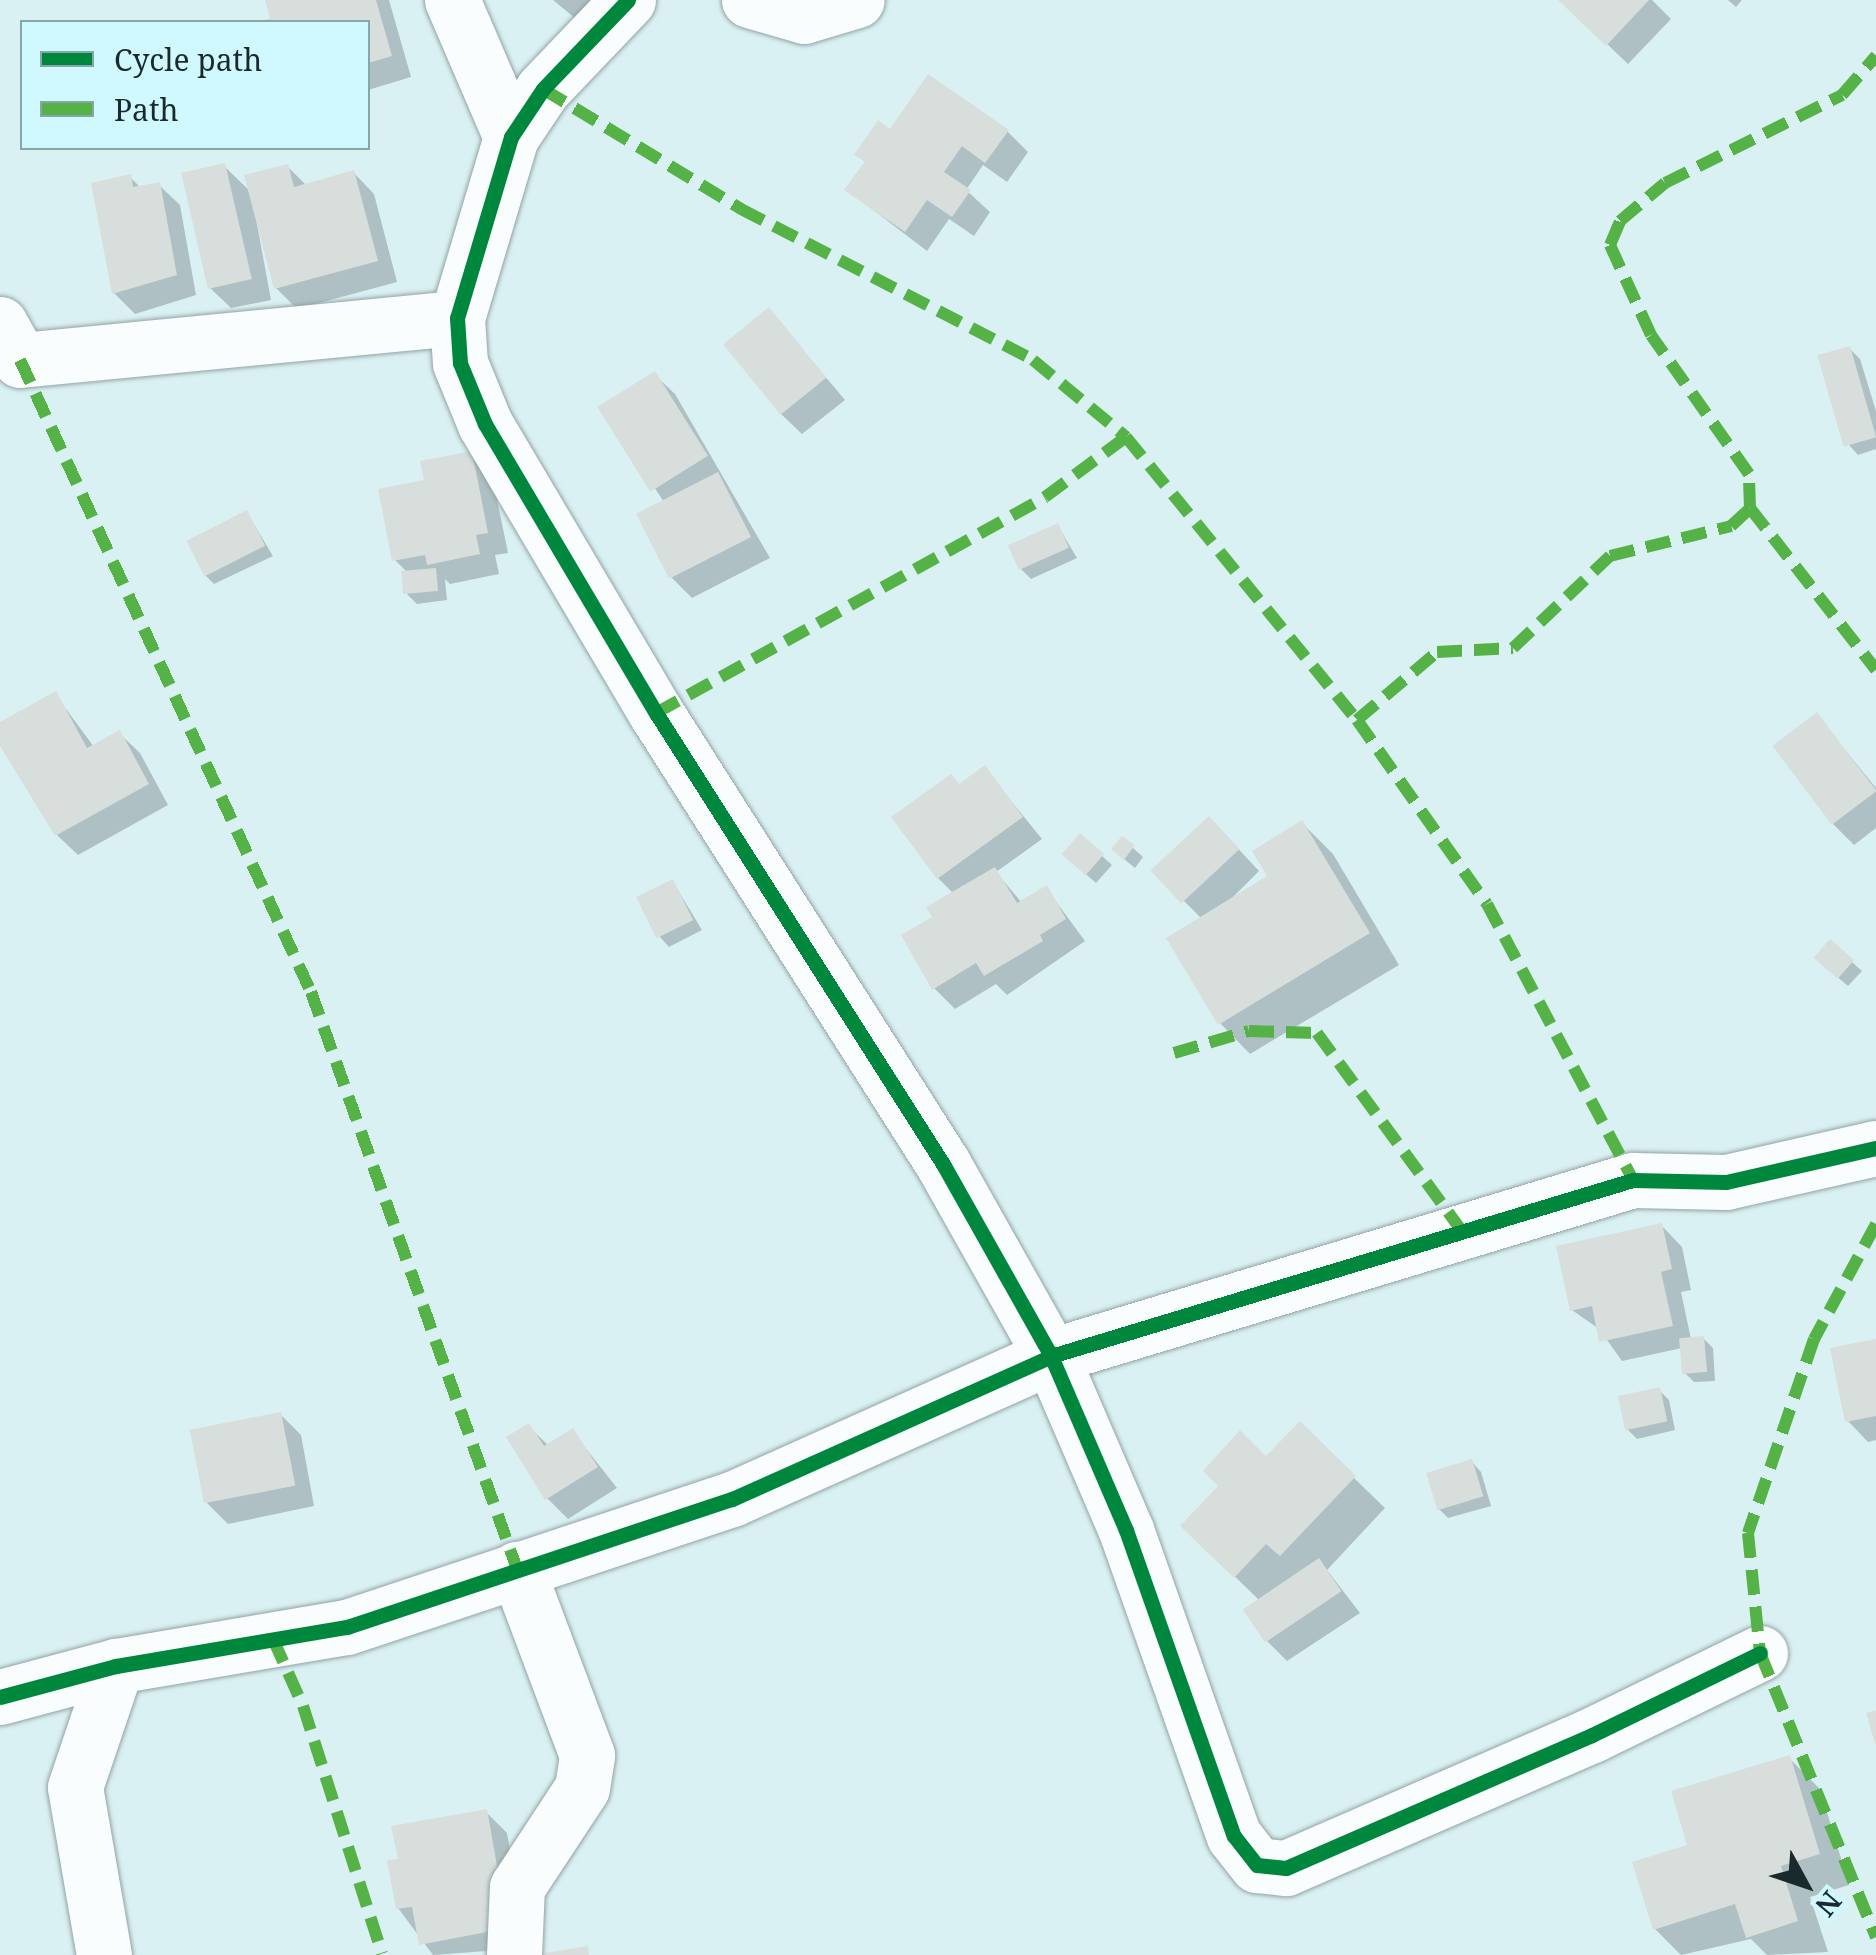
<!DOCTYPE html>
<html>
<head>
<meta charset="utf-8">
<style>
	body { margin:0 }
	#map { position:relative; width:1876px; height:1955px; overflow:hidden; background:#daf1f4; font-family:"Noto Serif",serif }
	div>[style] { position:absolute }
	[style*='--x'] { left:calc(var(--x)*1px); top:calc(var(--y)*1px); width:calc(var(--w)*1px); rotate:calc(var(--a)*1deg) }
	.shadow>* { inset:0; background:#0003 }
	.building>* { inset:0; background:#d8dedb; transform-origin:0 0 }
	.roads { filter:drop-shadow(0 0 2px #92a4a6) drop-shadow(0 0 2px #92a4a6) }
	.street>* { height:55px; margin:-27.5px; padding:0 27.5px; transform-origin:27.5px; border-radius:27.5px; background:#f9fdfd }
	.quiet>* { height:12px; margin-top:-6px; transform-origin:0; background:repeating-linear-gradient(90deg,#55b246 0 25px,transparent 0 37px) }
	.cycleway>* { height:15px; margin:-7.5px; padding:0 7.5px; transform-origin:7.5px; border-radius:7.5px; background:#00873e }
	span { translate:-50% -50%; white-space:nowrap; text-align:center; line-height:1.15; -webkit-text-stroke:10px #cff9fe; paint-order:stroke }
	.legend { position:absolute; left:20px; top:20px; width:350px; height:130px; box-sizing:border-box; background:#cff9fe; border:2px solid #87a6aa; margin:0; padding:12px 18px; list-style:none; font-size:30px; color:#1a2a2c }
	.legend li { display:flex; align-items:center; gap:20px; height:50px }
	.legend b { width:50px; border:2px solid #87a6aa }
	.north { position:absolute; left:1756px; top:1835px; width:100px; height:100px; -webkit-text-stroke:8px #cff9fe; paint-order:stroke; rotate:130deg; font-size:28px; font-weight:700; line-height:40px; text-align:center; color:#1a2a2c }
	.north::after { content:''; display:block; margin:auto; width:35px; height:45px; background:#1a2a2c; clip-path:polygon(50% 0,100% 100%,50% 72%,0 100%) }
</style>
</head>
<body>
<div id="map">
	<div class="shadow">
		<i style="clip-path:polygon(267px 0,389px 0,411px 77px,368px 90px,368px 22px,264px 22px,273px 20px)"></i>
		<i style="clip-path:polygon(553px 0,592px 0,576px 19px)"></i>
		<i style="clip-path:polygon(1561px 0,1652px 0,1671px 19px,1628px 64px)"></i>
		<i style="clip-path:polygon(1728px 0,1742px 0,1736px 7px)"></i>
		<i style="clip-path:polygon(1007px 131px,1028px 152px,1007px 182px,983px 165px,966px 190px,990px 212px,974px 236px,949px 219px,927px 251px,847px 190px,866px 163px,858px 155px,891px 133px)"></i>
		<i style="clip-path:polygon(224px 166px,251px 192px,287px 166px,307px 186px,354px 173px,374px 194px,397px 282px,297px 309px,276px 288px,252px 197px,271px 300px,231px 308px,210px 288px)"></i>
		<i style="clip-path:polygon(130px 177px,141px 188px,159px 185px,180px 205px,196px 295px,135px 314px,114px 293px)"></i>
		<i style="clip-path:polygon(769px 310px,845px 400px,802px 434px,781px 414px)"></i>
		<i style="clip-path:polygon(1850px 349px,1860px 359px,1876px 411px,1876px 449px,1858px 455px,1849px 445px)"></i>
		<i style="clip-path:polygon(654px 374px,675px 394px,770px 558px,692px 598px,671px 577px,664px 502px,601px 408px)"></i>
		<i style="clip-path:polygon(471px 454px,492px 475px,508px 553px,495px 555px,499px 574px,450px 584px,445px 579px,447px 600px,417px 604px,407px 594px,410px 575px,395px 560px,427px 482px)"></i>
		<i style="clip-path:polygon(247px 513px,273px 556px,214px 584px,204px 574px)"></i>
		<i style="clip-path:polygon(1058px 526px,1077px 558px,1031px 579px,1021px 569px)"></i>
		<i style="clip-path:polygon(55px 694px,94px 747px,119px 733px,140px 753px,168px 805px,78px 855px,57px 835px,0 739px,0 725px)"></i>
		<i style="clip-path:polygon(1817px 715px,1876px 788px,1876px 828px,1854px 845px,1833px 824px)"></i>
		<i style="clip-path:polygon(985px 769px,1042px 839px,996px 872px,1022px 903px,1046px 888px,1085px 941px,1007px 995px,996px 984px,955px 1009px,934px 988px,936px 918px,954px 894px,938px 878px,960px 786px)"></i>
		<i style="clip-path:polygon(1302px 823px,1333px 854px,1399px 965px,1250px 1054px,1220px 1023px,1202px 919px,1155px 872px,1230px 840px,1259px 871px,1232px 898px,1271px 877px)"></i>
		<i style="clip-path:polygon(1123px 839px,1143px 857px,1135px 868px,1124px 859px)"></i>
		<i style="clip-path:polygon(1102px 856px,1112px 865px,1096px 883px,1074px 864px)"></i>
		<i style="clip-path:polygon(673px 882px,702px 930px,669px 947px,660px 937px)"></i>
		<i style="clip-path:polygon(1852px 962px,1862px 971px,1848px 986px,1827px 968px)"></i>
		<i style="clip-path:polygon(1662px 1226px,1682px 1247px,1691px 1290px,1681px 1292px,1691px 1339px,1703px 1338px,1713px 1348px,1715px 1381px,1694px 1382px,1684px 1372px,1682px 1348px,1622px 1361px,1599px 1329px,1572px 1310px)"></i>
		<i style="clip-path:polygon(1876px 1341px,1876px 1440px,1868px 1442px,1848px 1421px)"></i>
		<i style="clip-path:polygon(1659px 1390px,1669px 1400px,1675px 1430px,1637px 1439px,1627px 1429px)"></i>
		<i style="clip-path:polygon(280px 1414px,301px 1435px,314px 1506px,228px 1524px,207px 1503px)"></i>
		<i style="clip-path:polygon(528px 1426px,549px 1446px,573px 1432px,617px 1488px,568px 1519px,547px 1498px)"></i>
		<i style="clip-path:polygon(1472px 1462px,1481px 1472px,1491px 1506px,1448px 1518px,1438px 1508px)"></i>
		<i style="clip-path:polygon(1354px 1478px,1385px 1508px,1327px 1570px,1360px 1613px,1287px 1661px,1267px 1641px,1260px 1601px,1183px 1526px)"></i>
		<i style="clip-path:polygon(1789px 1758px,1820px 1789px,1849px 1885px,1810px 1897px,1828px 1952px,1767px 1955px,1751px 1939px,1681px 1955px,1655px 1929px,1690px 1847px)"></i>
		<i style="clip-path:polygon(486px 1812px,507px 1833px,527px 1948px,433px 1955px,398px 1908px,401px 1861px)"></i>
	</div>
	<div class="building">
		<i style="clip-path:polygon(265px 0,376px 0,392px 56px,368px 63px,368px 22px,259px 22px,270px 18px)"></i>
		<i style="clip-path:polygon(1558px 0,1649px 0,1606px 46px)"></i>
		<i style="clip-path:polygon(928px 74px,1009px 130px,985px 163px,962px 146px,944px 172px,971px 190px,952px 217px,927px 200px,905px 232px,844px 190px,865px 161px,854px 155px,878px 120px,890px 129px)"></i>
		<i style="left:225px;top:163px;width:119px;height:45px;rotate:77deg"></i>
		<i style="clip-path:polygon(288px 164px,294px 187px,354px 170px,378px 261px,274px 289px,244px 175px)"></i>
		<i style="clip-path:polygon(131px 174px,133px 187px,160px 182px,177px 275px,112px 294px,91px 183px)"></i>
		<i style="left:769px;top:307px;width:91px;height:59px;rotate:51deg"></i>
		<i style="left:1850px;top:346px;width:95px;height:34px;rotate:74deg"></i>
		<i style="left:655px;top:371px;width:100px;height:68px;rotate:58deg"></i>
		<i style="clip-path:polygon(472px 451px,488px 533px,476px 535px,480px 554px,427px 565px,425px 555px,392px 561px,378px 489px,424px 480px,420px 461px)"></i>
		<i style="left:718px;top:472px;width:73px;height:92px;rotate:63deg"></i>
		<i style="left:247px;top:510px;width:40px;height:68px;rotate:63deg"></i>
		<i style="left:1058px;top:523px;width:27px;height:55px;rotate:66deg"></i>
		<i style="left:436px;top:568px;width:23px;height:35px;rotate:85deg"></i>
		<i style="clip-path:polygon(56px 691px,87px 748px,120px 730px,149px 784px,55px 836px,0 746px,0 722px)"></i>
		<i style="left:1817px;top:712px;width:99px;height:56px;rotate:53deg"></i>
		<i style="clip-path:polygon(985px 765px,1023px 817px,937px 879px,891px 817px,951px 774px,959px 784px)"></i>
		<i style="left:1209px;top:816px;width:45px;height:80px;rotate:47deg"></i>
		<i style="clip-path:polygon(1302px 820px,1370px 933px,1218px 1025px,1166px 938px,1267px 876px,1252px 851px)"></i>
		<i style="left:1080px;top:833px;width:32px;height:28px;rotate:41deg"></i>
		<i style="clip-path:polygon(1122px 836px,1135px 845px,1124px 860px,1111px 849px)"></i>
		<i style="clip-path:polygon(995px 867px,1017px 903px,1047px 885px,1066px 919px,1040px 935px,1043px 941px,984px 976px,976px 963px,932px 990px,901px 935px,932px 917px,926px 907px)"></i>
		<i style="left:673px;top:879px;width:46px;height:41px;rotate:64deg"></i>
		<i style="left:1830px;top:939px;width:32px;height:25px;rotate:41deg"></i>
		<i style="clip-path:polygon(1662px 1223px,1672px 1269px,1661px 1272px,1673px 1326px,1599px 1342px,1592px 1306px,1570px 1311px,1556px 1246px)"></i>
		<i style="left:1704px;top:1336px;width:36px;height:25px;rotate:85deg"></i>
		<i style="clip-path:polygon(1876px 1339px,1876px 1416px,1845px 1422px,1830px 1348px)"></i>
		<i style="left:1660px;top:1387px;width:35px;height:43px;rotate:78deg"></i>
		<i style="left:281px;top:1412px;width:75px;height:93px;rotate:79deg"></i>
		<i style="clip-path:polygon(1300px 1421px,1356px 1476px,1280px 1556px,1266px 1544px,1234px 1578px,1180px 1526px,1218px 1486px,1203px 1471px,1240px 1430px,1266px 1456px)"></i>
		<i style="clip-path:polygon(529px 1423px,544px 1446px,573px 1428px,598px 1467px,545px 1500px,506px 1437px)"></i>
		<i style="left:1472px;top:1459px;width:39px;height:48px;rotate:73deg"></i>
		<i style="left:1319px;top:1558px;width:40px;height:92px;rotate:56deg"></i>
		<i style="clip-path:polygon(1876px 1710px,1876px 1744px,1875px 1744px,1866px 1713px)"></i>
		<i style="clip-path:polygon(1790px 1755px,1820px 1854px,1781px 1866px,1798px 1921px,1746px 1938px,1735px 1904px,1653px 1930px,1632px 1862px,1687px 1845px,1671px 1791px)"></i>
		<i style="clip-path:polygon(487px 1809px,508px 1928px,419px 1945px,412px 1907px,396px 1909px,387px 1860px,398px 1859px,391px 1826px)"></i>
		<i style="clip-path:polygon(588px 1946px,589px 1955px,546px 1955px,545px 1953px)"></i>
	</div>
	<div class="roads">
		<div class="street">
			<i style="--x:452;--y:0;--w:149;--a:66.7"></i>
			<i style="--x:628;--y:0;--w:123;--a:133.7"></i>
			<i style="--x:543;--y:89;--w:58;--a:123.7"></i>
			<i style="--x:511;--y:137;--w:189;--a:106.6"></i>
			<i style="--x:457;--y:318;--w:45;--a:86.2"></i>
			<i style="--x:460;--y:363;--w:66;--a:67.7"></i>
			<i style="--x:485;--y:424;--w:336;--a:59.4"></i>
			<i style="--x:656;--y:713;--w:535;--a:57.53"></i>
			<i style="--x:943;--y:1164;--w:220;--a:60.6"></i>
			<i style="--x:1051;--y:1356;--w:189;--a:66.7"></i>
			<i style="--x:1126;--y:1530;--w:324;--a:70.6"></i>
			<i style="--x:1234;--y:1836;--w:37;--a:52"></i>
			<i style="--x:1257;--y:1865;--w:29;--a:6"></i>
			<i style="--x:1286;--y:1868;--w:334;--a:-23.5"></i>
			<i style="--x:1592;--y:1735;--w:187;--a:-26"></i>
			<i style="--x:749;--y:0;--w:57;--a:16.2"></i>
			<i style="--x:804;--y:16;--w:55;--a:-16.8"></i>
			<i style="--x:0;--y:324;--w:41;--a:60.9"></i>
			<i style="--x:20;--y:360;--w:439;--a:-5.5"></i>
			<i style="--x:0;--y:1697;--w:120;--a:-15"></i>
			<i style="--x:116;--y:1666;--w:234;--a:-9.6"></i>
			<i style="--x:347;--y:1627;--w:406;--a:-18.4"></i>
			<i style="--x:732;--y:1499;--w:350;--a:-24.1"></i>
			<i style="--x:1051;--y:1356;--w:608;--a:-16.83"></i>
			<i style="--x:1633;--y:1180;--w:93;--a:1.2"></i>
			<i style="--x:1726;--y:1182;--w:154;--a:-12.8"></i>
			<i style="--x:104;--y:1955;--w:170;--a:-99.8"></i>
			<i style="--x:75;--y:1787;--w:128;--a:-71.3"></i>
			<i style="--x:514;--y:1955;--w:68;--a:-87.5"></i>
			<i style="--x:517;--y:1887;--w:118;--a:-56.7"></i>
			<i style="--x:582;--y:1788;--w:33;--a:-81"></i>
			<i style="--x:587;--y:1755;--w:199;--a:-110.6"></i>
		</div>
	</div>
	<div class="quiet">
		<i style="--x:543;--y:89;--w:232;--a:31.2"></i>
		<i style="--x:741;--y:209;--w:329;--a:27.3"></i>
		<i style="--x:1033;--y:360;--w:121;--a:39.6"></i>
		<i style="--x:1126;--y:437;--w:365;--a:50.8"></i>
		<i style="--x:1357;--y:720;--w:225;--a:54.8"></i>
		<i style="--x:1487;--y:904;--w:312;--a:62.1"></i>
		<i style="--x:20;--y:360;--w:696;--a:65.28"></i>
		<i style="--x:311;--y:992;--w:613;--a:70.35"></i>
		<i style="--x:1750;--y:508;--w:205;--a:52.1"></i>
		<i style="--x:656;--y:713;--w:445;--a:-29"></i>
		<i style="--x:1045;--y:497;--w:101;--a:-36.5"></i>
		<i style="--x:1357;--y:720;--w:105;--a:-40.4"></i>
		<i style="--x:1437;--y:652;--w:76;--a:-3"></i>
		<i style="--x:1513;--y:648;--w:134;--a:-43.5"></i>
		<i style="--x:1610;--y:556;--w:125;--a:-13.9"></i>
		<i style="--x:1731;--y:526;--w:26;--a:-43"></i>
		<i style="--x:1750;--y:508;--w:34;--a:-92"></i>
		<i style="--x:1749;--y:474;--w:170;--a:-125.2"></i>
		<i style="--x:1651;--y:335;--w:99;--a:-114.5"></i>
		<i style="--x:1610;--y:245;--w:26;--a:-67"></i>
		<i style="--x:1620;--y:221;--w:59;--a:-40.2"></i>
		<i style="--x:1665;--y:183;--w:198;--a:-26.4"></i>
		<i style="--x:1842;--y:95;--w:52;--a:-48.9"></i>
		<i style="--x:1174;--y:1053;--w:78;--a:-16.3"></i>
		<i style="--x:1249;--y:1031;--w:68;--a:1.7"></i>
		<i style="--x:1317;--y:1033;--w:245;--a:53.8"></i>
		<i style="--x:1876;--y:1224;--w:131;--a:118.3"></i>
		<i style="--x:1814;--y:1339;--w:205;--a:108.8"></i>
		<i style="--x:1748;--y:1533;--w:121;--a:84.3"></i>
		<i style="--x:1760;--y:1653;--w:307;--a:67.8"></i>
		<i style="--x:273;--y:1639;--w:73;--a:65.9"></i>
		<i style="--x:303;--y:1706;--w:260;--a:72.3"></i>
	</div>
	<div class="cycleway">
		<i style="--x:628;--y:0;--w:123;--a:133.7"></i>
		<i style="--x:543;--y:89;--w:58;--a:123.7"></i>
		<i style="--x:511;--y:137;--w:189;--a:106.6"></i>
		<i style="--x:457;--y:318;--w:45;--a:86.2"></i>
		<i style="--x:460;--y:363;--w:66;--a:67.7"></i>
		<i style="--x:485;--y:424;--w:336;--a:59.4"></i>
		<i style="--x:656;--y:713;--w:535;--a:57.53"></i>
		<i style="--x:943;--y:1164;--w:220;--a:60.6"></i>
		<i style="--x:1051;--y:1356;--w:189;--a:66.7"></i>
		<i style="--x:1126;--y:1530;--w:324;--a:70.6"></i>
		<i style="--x:1234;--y:1836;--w:37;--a:52"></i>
		<i style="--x:1257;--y:1865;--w:29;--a:6"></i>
		<i style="--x:1286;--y:1868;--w:334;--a:-23.5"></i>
		<i style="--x:1592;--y:1735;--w:187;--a:-26"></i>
		<i style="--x:0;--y:1697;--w:120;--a:-15"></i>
		<i style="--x:116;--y:1666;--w:234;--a:-9.6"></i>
		<i style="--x:347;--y:1627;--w:406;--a:-18.4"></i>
		<i style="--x:732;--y:1499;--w:350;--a:-24.1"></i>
		<i style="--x:1051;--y:1356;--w:608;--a:-16.83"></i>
		<i style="--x:1633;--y:1180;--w:93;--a:1.2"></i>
		<i style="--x:1726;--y:1182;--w:154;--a:-12.8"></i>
	</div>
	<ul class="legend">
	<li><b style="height:12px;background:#00873e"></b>Cycle path</li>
	<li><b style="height:12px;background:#55b246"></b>Path</li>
	</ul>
	<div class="north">N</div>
</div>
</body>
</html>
